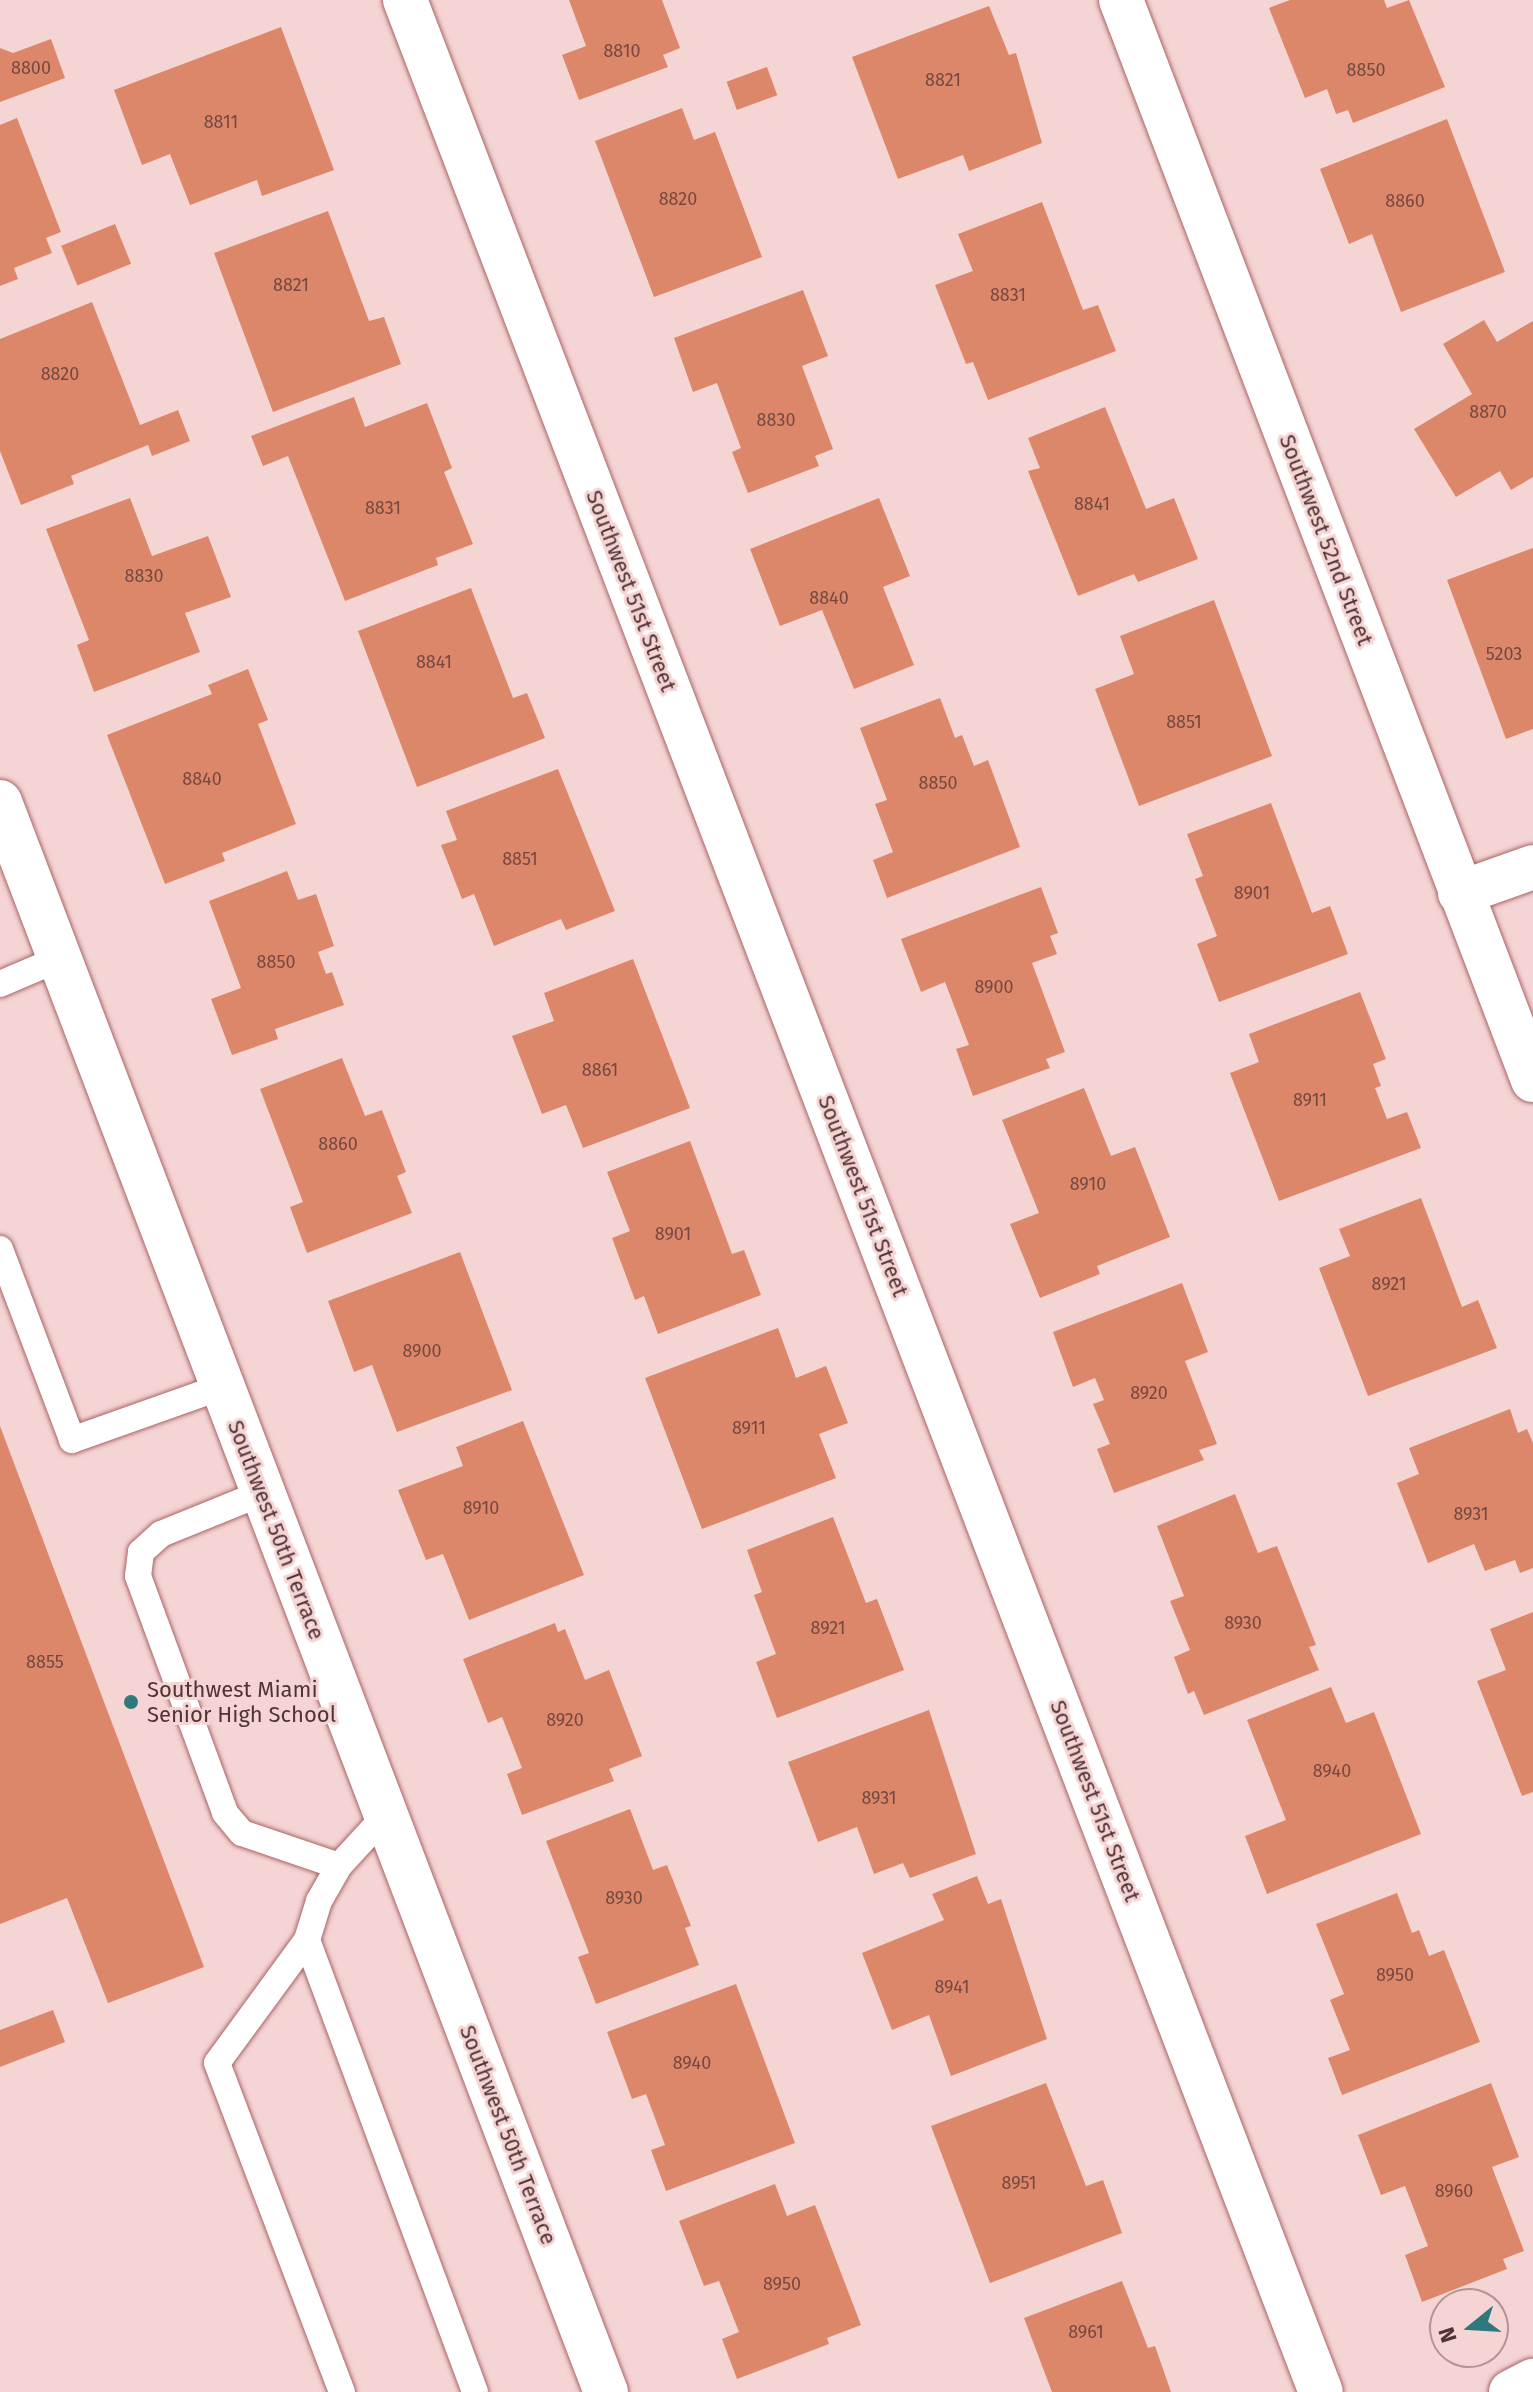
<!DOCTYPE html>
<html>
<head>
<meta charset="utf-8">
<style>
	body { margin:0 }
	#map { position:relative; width:1533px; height:2392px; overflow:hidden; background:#f5d4d4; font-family:"Fira Sans",sans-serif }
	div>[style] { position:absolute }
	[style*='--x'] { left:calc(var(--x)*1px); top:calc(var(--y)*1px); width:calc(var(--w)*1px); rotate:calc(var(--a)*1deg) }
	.building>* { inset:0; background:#dd876a; transform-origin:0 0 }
	.roads { filter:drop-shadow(0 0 2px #aa6465) drop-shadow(0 0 2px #aa6465) }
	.service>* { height:26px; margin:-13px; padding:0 13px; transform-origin:13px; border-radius:13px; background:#fff }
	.minor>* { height:44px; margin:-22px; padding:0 22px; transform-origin:22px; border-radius:22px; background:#fff }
	.dots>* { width:22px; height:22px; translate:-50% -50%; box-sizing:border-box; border:4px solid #f5d4d4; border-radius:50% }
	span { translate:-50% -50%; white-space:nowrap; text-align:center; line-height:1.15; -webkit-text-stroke:6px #f5d4d4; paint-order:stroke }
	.number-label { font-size:18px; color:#754841 }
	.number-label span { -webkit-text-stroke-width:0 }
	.street-label { font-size:22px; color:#523333 }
	.poi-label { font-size:22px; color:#523333 }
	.left { translate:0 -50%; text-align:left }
	.north { position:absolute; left:1429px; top:2288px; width:80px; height:80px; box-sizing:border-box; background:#f5d4d4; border:2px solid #b49494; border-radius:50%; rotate:252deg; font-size:22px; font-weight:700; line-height:32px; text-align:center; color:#523333 }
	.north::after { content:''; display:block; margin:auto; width:28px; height:36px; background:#2f787c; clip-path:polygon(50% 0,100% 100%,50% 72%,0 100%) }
</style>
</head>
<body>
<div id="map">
	<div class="building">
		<i style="clip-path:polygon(569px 0,662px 0,680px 48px,663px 55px,668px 67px,579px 100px,562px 55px,586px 46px)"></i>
		<i style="clip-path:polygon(1290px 0,1384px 0,1387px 8px,1409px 0,1445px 87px,1353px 123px,1348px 110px,1336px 114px,1327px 89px,1305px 98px,1269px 8px)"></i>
		<i style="clip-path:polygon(989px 6px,1009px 55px,1016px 53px,1042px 143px,969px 171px,963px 155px,898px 179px,852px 57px)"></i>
		<i style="clip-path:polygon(281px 27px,334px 170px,262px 196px,257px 180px,190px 205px,170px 154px,142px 165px,114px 90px)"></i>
		<i style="clip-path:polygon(51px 39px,65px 78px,0 102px,0 48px,13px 53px)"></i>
		<i style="left:767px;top:67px;width:30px;height:43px;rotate:70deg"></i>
		<i style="clip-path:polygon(682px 108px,694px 140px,715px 132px,762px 257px,654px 297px,595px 141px)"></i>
		<i style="clip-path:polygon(17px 118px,61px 232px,46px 238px,52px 253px,14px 268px,18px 279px,0 286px,0 125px)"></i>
		<i style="clip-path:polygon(1447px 119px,1505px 272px,1401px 312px,1372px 234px,1349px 244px,1320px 169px)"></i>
		<i style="clip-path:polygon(1042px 202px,1083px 310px,1098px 305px,1116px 351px,988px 400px,973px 362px,966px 364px,935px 285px,973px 271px,958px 234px)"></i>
		<i style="clip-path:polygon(328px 211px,369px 321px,384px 317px,401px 364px,273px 412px,214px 253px)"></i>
		<i style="left:115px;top:224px;width:43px;height:58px;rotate:68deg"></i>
		<i style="clip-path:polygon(803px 290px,828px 356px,802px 366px,833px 449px,815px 456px,819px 466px,748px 493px,732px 452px,741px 448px,717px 383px,693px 392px,674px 338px)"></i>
		<i style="clip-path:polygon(92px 302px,140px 425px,178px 410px,190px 441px,152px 456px,148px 445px,71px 476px,74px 484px,21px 505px,0 451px,0 339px)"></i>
		<i style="clip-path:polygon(1484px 320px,1497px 342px,1533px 321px,1533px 477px,1511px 490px,1500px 471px,1456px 497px,1414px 429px,1472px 394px,1443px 344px)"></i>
		<i style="clip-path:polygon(354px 397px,365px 427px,427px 403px,452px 468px,444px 472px,473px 544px,436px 558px,438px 565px,345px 601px,288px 456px,263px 466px,251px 436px)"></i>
		<i style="clip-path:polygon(1105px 407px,1146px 509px,1174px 498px,1198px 559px,1138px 582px,1134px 574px,1078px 596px,1028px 471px,1040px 468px,1028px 438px)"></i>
		<i style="clip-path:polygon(130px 498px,152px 556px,208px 536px,231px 597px,185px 613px,200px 652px,94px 692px,77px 645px,89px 640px,46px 529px)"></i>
		<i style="clip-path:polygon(879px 498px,910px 576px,883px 587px,914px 665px,854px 689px,822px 610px,780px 626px,750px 549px)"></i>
		<i style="clip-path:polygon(1533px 548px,1533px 729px,1506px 739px,1447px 580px)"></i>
		<i style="clip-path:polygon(471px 588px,513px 698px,527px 693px,545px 738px,417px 787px,358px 631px)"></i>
		<i style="clip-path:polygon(1214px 600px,1272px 756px,1139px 806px,1095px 689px,1134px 674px,1120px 636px)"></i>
		<i style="clip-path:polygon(248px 669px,268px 720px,258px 724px,296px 824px,222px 853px,225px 861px,165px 884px,107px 735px,212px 694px,208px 685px)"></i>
		<i style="clip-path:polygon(940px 698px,955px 738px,962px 735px,974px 766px,988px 760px,1020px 847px,887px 898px,873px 860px,893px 852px,875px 804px,887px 800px,860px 728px)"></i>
		<i style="clip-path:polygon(558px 769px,615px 911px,566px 930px,561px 919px,494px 946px,474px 894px,462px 899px,441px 845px,457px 840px,446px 811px)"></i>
		<i style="clip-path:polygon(1271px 803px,1312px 913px,1330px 906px,1348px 954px,1219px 1002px,1197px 944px,1217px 936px,1195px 879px,1203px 876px,1187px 834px)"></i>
		<i style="clip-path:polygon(287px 871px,298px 900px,316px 894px,334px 946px,318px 952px,326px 974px,332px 972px,344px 1005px,275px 1029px,278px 1039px,232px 1055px,211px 999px,241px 988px,209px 901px)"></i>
		<i style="clip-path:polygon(1041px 887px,1058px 933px,1050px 936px,1057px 954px,1032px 963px,1065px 1052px,1046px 1059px,1050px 1068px,973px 1096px,956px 1049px,969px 1045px,945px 982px,921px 992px,901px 939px)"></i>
		<i style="clip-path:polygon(633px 959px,690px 1108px,583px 1148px,566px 1105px,542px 1114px,512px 1036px,554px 1021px,544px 993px)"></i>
		<i style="clip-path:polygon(1360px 992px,1386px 1059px,1373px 1064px,1381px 1086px,1375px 1088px,1387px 1119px,1407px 1112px,1421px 1148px,1279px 1201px,1230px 1073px,1259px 1062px,1249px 1034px)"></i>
		<i style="clip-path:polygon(342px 1058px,365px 1116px,382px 1110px,406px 1172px,397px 1176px,412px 1213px,307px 1253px,290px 1207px,303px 1202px,260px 1089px)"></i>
		<i style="clip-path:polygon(1084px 1088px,1111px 1156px,1135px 1147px,1170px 1237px,1097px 1266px,1100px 1274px,1040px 1298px,1010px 1224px,1039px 1213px,1002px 1120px)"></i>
		<i style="clip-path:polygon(690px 1141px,732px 1254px,744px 1250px,761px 1295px,658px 1334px,644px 1296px,635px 1300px,612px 1238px,630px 1231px,607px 1172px)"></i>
		<i style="clip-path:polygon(1421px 1198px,1462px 1307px,1478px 1300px,1497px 1348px,1368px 1396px,1319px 1268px,1350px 1256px,1339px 1229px)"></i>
		<i style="clip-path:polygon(460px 1252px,512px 1390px,397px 1432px,372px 1365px,354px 1372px,328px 1301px)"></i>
		<i style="clip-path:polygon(1182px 1283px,1208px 1352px,1185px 1361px,1217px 1444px,1199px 1450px,1204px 1460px,1114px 1493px,1097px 1449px,1110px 1444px,1093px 1404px,1104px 1400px,1095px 1378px,1073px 1387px,1053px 1332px)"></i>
		<i style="clip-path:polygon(778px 1328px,796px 1378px,826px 1366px,848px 1423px,819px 1434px,836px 1478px,702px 1529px,645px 1378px)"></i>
		<i style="clip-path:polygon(1510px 1409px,1518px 1433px,1527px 1429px,1533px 1443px,1533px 1568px,1520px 1573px,1515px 1560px,1485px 1571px,1474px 1544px,1428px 1563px,1397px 1483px,1419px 1474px,1409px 1448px)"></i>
		<i style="clip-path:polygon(523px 1421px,584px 1575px,469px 1620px,443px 1554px,426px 1560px,398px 1490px,463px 1466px,456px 1447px)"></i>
		<i style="clip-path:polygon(0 1426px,204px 1967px,108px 2003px,67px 1898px,0 1924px)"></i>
		<i style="clip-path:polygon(1235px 1494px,1258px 1553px,1277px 1546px,1316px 1645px,1309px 1647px,1319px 1670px,1204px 1715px,1194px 1691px,1188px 1694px,1174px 1657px,1190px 1650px,1170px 1601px,1184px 1596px,1157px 1526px)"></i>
		<i style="clip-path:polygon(833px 1517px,866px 1603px,877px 1599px,904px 1670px,777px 1718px,756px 1662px,776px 1654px,754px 1595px,762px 1592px,747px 1550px)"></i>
		<i style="clip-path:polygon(1533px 1612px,1533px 1792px,1522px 1796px,1477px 1681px,1506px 1670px,1490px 1629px)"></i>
		<i style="clip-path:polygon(555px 1623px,558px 1632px,565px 1629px,585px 1680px,609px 1670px,642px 1756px,609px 1769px,614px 1781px,522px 1815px,507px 1774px,522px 1768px,502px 1717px,488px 1723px,463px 1659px)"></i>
		<i style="clip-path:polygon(1331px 1687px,1346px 1723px,1374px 1712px,1421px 1834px,1267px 1894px,1245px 1836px,1286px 1820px,1247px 1720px)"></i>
		<i style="clip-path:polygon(929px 1710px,976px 1854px,910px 1878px,903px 1863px,874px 1874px,857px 1827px,818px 1842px,788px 1762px)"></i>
		<i style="clip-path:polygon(630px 1809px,653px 1870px,667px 1865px,691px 1926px,685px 1928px,699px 1965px,596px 2004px,578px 1957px,589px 1953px,546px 1841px)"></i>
		<i style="clip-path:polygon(977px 1876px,988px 1904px,1001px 1899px,1047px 2039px,951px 2076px,929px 2015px,892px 2030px,862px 1953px,944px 1920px,932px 1894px)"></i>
		<i style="clip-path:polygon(1397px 1893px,1412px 1933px,1419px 1930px,1429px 1956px,1444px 1950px,1480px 2042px,1342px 2095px,1328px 2058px,1350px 2050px,1330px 2000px,1344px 1994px,1316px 1924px)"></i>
		<i style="clip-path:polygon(736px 1984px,795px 2143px,666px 2191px,651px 2150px,665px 2145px,646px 2094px,632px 2099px,607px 2032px)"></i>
		<i style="clip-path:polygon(53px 2010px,65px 2042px,0 2067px,0 2030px)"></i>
		<i style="clip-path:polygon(1046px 2083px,1086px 2186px,1103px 2180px,1122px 2233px,990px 2283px,931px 2126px)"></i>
		<i style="clip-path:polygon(1491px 2083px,1519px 2157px,1492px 2167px,1524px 2251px,1503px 2259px,1507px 2269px,1422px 2302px,1405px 2255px,1428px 2246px,1405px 2186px,1381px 2195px,1358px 2135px)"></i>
		<i style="clip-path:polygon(775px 2184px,787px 2216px,815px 2205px,861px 2325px,827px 2338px,829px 2344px,737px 2379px,722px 2339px,739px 2332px,719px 2281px,704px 2286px,679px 2221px)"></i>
		<i style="clip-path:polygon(1122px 2281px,1148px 2348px,1155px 2346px,1171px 2392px,1181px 2392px,1052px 2392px,1024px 2318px)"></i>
	</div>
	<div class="roads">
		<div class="service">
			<i style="--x:0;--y:984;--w:66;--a:-23.1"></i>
			<i style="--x:0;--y:1249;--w:204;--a:69.3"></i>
			<i style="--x:72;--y:1440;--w:158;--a:-19.6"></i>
			<i style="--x:262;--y:1493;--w:109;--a:157.9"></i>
			<i style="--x:161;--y:1534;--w:27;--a:138"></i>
			<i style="--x:141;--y:1552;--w:24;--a:97"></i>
			<i style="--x:138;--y:1576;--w:252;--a:69.8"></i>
			<i style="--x:225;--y:1813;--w:26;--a:50"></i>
			<i style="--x:242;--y:1833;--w:102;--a:18.8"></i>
			<i style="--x:385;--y:1816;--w:68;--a:132.6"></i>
			<i style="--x:339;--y:1866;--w:40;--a:119.7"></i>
			<i style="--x:319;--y:1901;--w:41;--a:107.1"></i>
			<i style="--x:307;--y:1940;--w:482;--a:69.6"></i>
			<i style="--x:307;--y:1940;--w:152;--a:126.2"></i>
			<i style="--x:217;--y:2063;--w:352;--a:69.2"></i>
		</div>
		<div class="minor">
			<i style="--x:405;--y:0;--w:2561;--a:69.05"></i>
			<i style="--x:1121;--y:0;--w:1156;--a:69.12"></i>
			<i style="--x:0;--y:802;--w:1702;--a:69.14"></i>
			<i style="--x:1460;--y:893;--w:77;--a:-19.6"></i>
			<i style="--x:1511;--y:2392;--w:25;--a:-27"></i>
		</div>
	</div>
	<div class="dots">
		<i style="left:131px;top:1702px;background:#2f787c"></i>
	</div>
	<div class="number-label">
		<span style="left:622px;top:51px">8810</span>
		<span style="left:31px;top:68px">8800</span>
		<span style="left:1366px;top:70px">8850</span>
		<span style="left:943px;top:80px">8821</span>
		<span style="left:221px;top:122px">8811</span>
		<span style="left:678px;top:199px">8820</span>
		<span style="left:1405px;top:201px">8860</span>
		<span style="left:291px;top:285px">8821</span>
		<span style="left:1008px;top:295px">8831</span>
		<span style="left:60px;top:374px">8820</span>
		<span style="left:1488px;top:412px">8870</span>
		<span style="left:776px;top:420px">8830</span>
		<span style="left:1092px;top:504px">8841</span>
		<span style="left:383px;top:508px">8831</span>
		<span style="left:144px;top:576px">8830</span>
		<span style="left:829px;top:598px">8840</span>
		<span style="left:1504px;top:654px">5203</span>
		<span style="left:434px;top:662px">8841</span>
		<span style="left:1184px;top:722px">8851</span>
		<span style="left:202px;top:779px">8840</span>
		<span style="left:938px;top:783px">8850</span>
		<span style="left:520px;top:859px">8851</span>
		<span style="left:1252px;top:893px">8901</span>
		<span style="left:276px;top:962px">8850</span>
		<span style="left:994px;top:987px">8900</span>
		<span style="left:600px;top:1070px">8861</span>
		<span style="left:1310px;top:1100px">8911</span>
		<span style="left:338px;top:1144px">8860</span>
		<span style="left:1088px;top:1184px">8910</span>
		<span style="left:673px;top:1234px">8901</span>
		<span style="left:1389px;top:1284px">8921</span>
		<span style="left:422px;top:1351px">8900</span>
		<span style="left:1149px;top:1393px">8920</span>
		<span style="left:749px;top:1428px">8911</span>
		<span style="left:481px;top:1508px">8910</span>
		<span style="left:1471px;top:1514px">8931</span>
		<span style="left:1243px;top:1623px">8930</span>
		<span style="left:828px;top:1628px">8921</span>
		<span style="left:45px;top:1662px">8855</span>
		<span style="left:565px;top:1720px">8920</span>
		<span style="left:1332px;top:1771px">8940</span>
		<span style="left:879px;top:1798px">8931</span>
		<span style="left:624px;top:1898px">8930</span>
		<span style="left:1395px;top:1975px">8950</span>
		<span style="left:952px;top:1987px">8941</span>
		<span style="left:692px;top:2063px">8940</span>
		<span style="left:1019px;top:2183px">8951</span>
		<span style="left:1454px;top:2191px">8960</span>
		<span style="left:782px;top:2284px">8950</span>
		<span style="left:1086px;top:2332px">8961</span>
	</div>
	<div class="street-label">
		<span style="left:1326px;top:540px;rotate:69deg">Southwest 52nd Street</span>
		<span style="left:631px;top:591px;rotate:69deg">Southwest 51st Street</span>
		<span style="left:863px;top:1196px;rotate:69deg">Southwest 51st Street</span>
		<span style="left:276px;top:1530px;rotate:69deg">Southwest 50th Terrace</span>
		<span style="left:1095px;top:1801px;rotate:69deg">Southwest 51st Street</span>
		<span style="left:508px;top:2135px;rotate:69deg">Southwest 50th Terrace</span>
	</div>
	<div class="poi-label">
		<span class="left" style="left:147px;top:1702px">Southwest Miami<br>Senior High School</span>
	</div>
	<div class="north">N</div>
</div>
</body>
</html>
